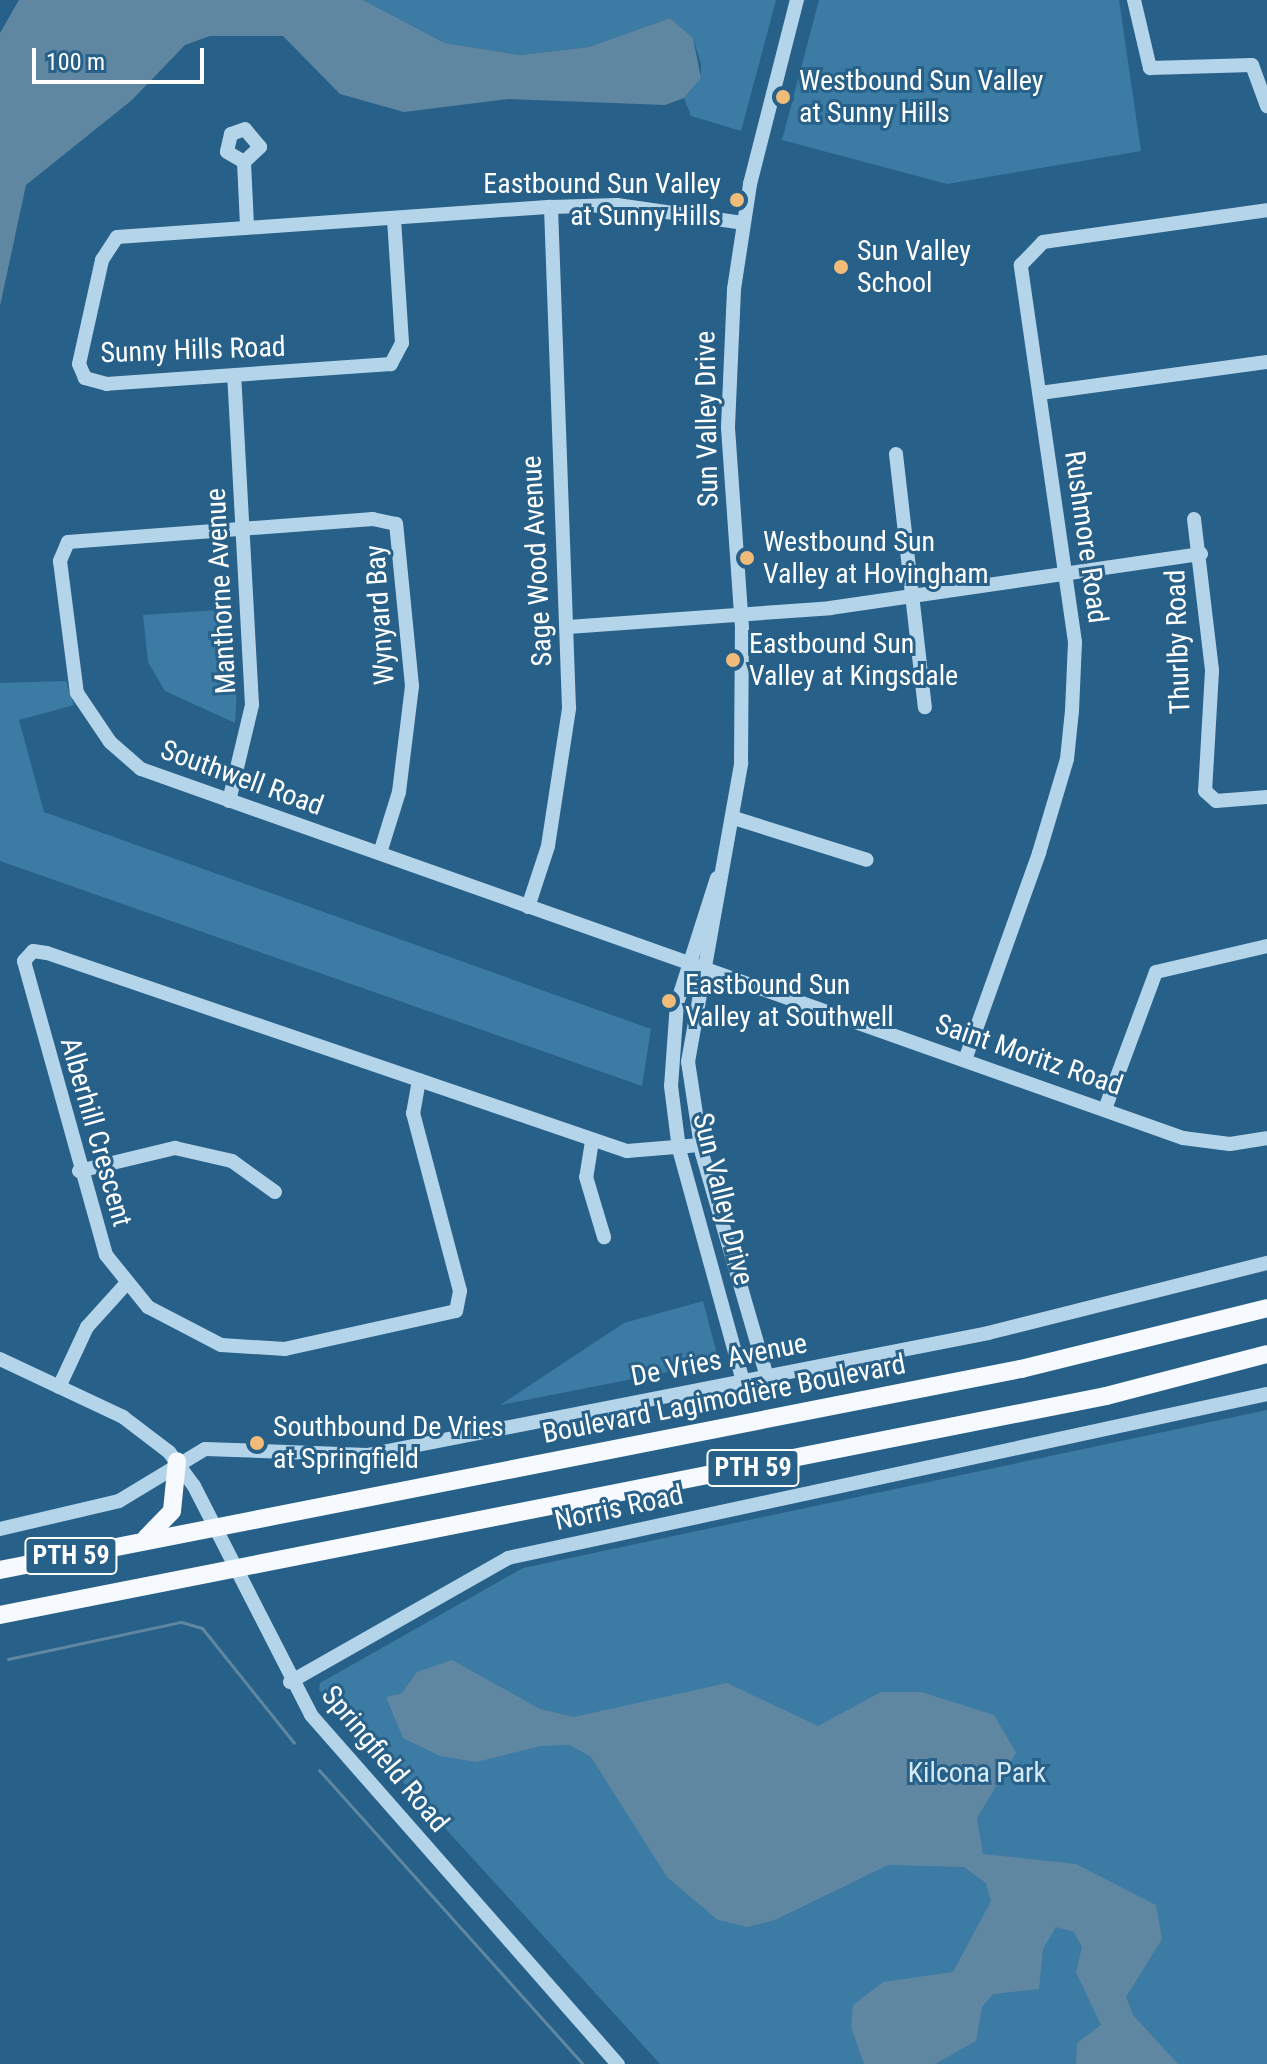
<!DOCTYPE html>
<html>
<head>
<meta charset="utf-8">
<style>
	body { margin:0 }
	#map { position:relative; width:1267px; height:2064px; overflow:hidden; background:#276088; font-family:"Roboto Condensed",sans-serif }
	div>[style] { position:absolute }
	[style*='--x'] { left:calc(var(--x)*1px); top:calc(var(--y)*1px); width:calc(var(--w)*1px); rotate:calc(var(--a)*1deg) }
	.green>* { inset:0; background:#3c7ba4 }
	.water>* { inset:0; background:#6087a1 }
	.stream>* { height:3px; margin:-1.5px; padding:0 1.5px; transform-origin:1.5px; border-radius:1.5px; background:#6087a1 }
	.minor>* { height:14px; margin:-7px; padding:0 7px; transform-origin:7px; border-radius:7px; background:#b4d4e9 }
	.major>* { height:18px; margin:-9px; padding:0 9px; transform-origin:9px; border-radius:9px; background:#f6fafe }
	.dots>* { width:22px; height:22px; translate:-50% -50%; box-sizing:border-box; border:4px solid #276088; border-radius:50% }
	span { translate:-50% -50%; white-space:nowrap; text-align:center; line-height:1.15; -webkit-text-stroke:6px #276088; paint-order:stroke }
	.shield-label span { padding:2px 6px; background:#276088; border:2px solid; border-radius:6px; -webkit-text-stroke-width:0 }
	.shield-label { font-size:26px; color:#fff; font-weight:700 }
	.poi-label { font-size:28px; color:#fff }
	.left { translate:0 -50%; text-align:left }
	.right { translate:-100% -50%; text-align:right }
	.street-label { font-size:28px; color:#fff }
	.park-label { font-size:28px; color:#d7eaf7 }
	.scale { position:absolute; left:32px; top:48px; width:172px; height:36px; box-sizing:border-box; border:4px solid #fff; border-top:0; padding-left:10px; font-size:24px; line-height:28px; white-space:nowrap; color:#fff; -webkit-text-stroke:6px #276088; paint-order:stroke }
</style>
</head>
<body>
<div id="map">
	<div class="green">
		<i style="clip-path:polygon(363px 0,776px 0,741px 131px,691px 116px,684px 98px,701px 78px,701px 64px,693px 38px,670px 18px,589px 47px,520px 55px,445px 43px)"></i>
		<i style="clip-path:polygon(819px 0,1119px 0,1141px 151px,947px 184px,782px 140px)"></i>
		<i style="clip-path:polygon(233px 609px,237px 686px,235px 723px,165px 691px,148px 662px,143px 615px)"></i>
		<i style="clip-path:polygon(66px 681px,74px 705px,19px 720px,44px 812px,651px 1029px,642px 1086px,0 861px,0 683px)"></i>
		<i style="clip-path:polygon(703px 1301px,719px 1362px,500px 1405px,624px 1323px)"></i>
		<i style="clip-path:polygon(1267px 1410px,1267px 2064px,660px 2064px,319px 1690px,320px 1683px,523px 1568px)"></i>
	</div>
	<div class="water">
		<i style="clip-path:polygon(19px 0,363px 0,445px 43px,520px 55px,589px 47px,670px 18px,693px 38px,701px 78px,684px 98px,665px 105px,508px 99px,404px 112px,340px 94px,283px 36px,210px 36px,185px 45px,132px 100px,26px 185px,0 306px,0 33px)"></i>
		<i style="clip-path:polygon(452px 1660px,540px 1709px,574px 1717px,727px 1683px,818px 1726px,881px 1692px,921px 1692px,994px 1715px,1016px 1753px,977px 1818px,983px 1854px,1076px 1864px,1156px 1905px,1162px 1939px,1126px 1997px,1133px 2015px,1178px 2064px,1076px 2064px,1077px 2043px,1101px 2025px,1076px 1972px,1082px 1947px,1074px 1932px,1056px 1927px,1043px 1949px,1039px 1989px,993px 1994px,982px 2007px,976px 2041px,935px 2064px,864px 2064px,851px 2027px,853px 2005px,883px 1982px,953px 1972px,991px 1901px,986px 1883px,964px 1867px,888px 1865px,775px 1920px,747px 1927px,718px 1920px,667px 1877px,591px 1757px,570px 1745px,541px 1746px,476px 1762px,440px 1756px,403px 1738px,386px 1697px,402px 1693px,417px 1672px)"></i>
	</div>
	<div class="stream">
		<i style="--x:8;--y:1659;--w:177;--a:-12.1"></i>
		<i style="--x:181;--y:1622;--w:22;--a:16"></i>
		<i style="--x:202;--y:1628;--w:147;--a:51.3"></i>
		<i style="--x:319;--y:1770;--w:395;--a:48.1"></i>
	</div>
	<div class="minor">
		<i style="--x:1134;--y:0;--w:70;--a:76.8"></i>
		<i style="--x:1150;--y:68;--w:102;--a:-1.7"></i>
		<i style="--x:1252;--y:65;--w:44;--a:69.9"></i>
		<i style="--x:244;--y:162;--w:22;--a:-43"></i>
		<i style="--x:260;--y:147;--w:23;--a:-130"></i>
		<i style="--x:245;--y:129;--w:15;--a:160"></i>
		<i style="--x:231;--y:134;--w:18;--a:103"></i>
		<i style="--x:227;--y:152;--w:20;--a:30"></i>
		<i style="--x:244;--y:162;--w:64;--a:87.3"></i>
		<i style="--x:394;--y:219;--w:124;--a:86.3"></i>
		<i style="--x:402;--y:343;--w:24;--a:118"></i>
		<i style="--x:391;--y:364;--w:285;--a:176"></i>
		<i style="--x:107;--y:384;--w:23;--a:-165"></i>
		<i style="--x:85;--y:378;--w:15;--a:-113"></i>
		<i style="--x:79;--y:364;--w:107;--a:-77.5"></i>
		<i style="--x:102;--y:260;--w:27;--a:-57"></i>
		<i style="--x:117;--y:237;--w:435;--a:-4"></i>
		<i style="--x:551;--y:207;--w:66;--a:-1.7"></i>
		<i style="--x:617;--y:205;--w:127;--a:8.1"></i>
		<i style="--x:1040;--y:393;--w:229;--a:-7.8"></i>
		<i style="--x:896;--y:454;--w:255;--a:83.5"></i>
		<i style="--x:1194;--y:519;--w:153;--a:83.2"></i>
		<i style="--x:1212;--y:671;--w:120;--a:93.3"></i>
		<i style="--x:1205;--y:791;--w:15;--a:42"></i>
		<i style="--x:1216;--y:801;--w:51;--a:-4.5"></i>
		<i style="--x:568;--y:627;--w:263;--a:-4.1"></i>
		<i style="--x:830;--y:608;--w:375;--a:-8.3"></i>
		<i style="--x:229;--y:801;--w:99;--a:-76.5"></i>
		<i style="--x:252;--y:705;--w:330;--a:-93.1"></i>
		<i style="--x:734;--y:818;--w:139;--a:17.5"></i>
		<i style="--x:380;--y:853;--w:64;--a:-72.7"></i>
		<i style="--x:399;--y:792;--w:107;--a:-83"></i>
		<i style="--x:412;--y:686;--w:163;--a:-95.6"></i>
		<i style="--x:396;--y:524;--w:24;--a:-168"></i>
		<i style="--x:373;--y:519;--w:306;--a:175.7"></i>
		<i style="--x:68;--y:542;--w:21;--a:113"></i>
		<i style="--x:60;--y:561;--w:133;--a:82.7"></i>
		<i style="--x:77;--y:693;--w:59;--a:56"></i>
		<i style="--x:110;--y:742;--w:41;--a:41.1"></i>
		<i style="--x:141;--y:769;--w:1105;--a:19.5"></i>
		<i style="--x:1183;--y:1138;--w:47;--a:7.3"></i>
		<i style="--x:1230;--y:1144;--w:37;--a:-9"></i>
		<i style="--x:717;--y:878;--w:131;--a:107.7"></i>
		<i style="--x:677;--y:1003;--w:83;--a:94.1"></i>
		<i style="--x:671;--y:1086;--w:64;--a:82.8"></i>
		<i style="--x:679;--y:1149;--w:241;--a:74.6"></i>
		<i style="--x:528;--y:907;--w:64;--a:-71.8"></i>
		<i style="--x:548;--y:846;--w:140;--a:-81.3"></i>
		<i style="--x:569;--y:708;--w:501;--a:-92.06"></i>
		<i style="--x:965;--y:1060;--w:220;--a:-70.3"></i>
		<i style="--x:1039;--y:853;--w:98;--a:-73.4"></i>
		<i style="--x:1067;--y:759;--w:48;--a:-84.1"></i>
		<i style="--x:1072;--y:711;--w:69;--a:-87.5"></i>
		<i style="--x:1075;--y:642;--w:381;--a:-98.2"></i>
		<i style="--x:1021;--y:265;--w:32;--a:-46"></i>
		<i style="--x:1043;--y:242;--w:226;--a:-8.1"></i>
		<i style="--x:419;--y:1080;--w:34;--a:100"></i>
		<i style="--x:413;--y:1113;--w:184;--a:75.2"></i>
		<i style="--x:460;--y:1291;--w:20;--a:101"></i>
		<i style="--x:456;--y:1311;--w:175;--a:167.5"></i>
		<i style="--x:285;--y:1349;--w:64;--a:-176.4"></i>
		<i style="--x:221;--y:1345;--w:82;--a:-152.5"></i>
		<i style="--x:148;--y:1307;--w:67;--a:-128.9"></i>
		<i style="--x:106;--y:1255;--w:305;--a:-105.6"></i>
		<i style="--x:24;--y:961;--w:13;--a:-48"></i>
		<i style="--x:33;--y:951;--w:14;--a:8"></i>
		<i style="--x:47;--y:953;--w:613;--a:18.85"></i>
		<i style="--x:627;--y:1151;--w:73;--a:-4.7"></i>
		<i style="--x:1105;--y:1109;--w:146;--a:-69.6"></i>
		<i style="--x:1156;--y:972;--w:114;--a:-13.2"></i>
		<i style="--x:592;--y:1141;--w:36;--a:99"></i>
		<i style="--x:586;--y:1177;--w:63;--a:73.3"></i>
		<i style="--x:79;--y:1171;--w:99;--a:-13.5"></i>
		<i style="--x:175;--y:1148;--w:58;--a:12.8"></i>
		<i style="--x:232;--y:1161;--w:53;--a:35.8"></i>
		<i style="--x:0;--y:1359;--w:136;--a:25.2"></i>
		<i style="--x:123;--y:1417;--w:58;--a:37.3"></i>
		<i style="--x:169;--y:1452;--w:42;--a:53.7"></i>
		<i style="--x:194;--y:1486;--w:257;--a:62.9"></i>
		<i style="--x:311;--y:1715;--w:465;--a:48.7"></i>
		<i style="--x:767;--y:1377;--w:233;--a:-106.2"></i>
		<i style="--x:702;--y:1153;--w:92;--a:-98.7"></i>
		<i style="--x:688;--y:1062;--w:304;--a:-79.9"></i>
		<i style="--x:741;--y:763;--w:135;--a:-89.6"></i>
		<i style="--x:742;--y:628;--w:201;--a:-94"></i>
		<i style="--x:728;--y:427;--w:138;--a:-87.5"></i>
		<i style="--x:734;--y:289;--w:106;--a:-81.3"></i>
		<i style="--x:750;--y:184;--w:190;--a:-75.7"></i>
		<i style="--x:59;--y:1387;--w:66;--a:-65"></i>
		<i style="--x:87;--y:1327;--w:57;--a:-47.9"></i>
		<i style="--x:0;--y:1529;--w:122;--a:-13.2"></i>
		<i style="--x:119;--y:1501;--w:100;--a:-31.2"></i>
		<i style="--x:205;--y:1449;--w:162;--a:2.1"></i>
		<i style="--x:367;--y:1455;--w:633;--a:-11.11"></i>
		<i style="--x:988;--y:1333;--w:288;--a:-14.1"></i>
		<i style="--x:290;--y:1682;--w:251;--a:-29.6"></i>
		<i style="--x:508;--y:1558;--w:777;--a:-12.19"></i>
	</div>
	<div class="major">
		<i style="--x:146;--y:1538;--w:37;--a:-46"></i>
		<i style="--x:172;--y:1511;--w:50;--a:-84.3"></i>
		<i style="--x:0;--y:1570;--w:1041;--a:-11.14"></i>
		<i style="--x:1021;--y:1369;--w:253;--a:-13.9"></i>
		<i style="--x:0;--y:1615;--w:1127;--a:-11.2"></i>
		<i style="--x:1106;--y:1396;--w:166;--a:-14.6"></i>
	</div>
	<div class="dots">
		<i style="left:783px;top:97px;background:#f1bc79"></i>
		<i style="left:737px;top:200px;background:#f1bc79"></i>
		<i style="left:841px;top:267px;background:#f1bc79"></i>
		<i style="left:747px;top:558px;background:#f1bc79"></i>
		<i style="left:733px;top:660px;background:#f1bc79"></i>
		<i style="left:669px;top:1001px;background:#f1bc79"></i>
		<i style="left:257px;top:1443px;background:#f1bc79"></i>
	</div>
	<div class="shield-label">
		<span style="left:753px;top:1468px">PTH 59</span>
		<span style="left:71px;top:1556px">PTH 59</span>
	</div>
	<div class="poi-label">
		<span class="left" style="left:799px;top:97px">Westbound Sun Valley<br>at Sunny Hills</span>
		<span class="right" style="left:721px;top:200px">Eastbound Sun Valley<br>at Sunny Hills</span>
		<span class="left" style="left:857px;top:267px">Sun Valley<br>School</span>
		<span class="left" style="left:763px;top:558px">Westbound Sun<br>Valley at Hovingham</span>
		<span class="left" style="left:749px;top:660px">Eastbound Sun<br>Valley at Kingsdale</span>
		<span class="left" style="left:685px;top:1001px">Eastbound Sun<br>Valley at Southwell</span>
		<span class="left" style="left:273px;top:1443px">Southbound De Vries<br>at Springfield</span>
	</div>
	<div class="street-label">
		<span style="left:193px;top:350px;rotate:-2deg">Sunny Hills Road</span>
		<span style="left:707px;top:419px;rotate:-91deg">Sun Valley Drive</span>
		<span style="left:1086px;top:537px;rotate:82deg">Rushmore Road</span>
		<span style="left:537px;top:561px;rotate:-93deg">Sage Wood Avenue</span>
		<span style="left:221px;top:591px;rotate:-93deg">Manthorne Avenue</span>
		<span style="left:380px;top:615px;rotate:-94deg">Wynyard Bay</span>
		<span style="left:1178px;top:642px;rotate:-92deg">Thurlby Road</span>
		<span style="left:242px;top:778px;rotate:20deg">Southwell Road</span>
		<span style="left:1029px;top:1055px;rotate:19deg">Saint Moritz Road</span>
		<span style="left:96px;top:1132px;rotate:74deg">Alberhill Crescent</span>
		<span style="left:723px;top:1199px;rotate:76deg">Sun Valley Drive</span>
		<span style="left:719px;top:1360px;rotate:-11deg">De Vries Avenue</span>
		<span style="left:724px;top:1399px;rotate:-11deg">Boulevard Lagimodière Boulevard</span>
		<span style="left:619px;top:1508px;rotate:-12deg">Norris Road</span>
		<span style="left:385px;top:1759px;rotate:50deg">Springfield Road</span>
	</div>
	<div class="park-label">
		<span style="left:977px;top:1773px">Kilcona Park</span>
	</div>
	<div class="scale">100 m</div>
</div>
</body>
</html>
